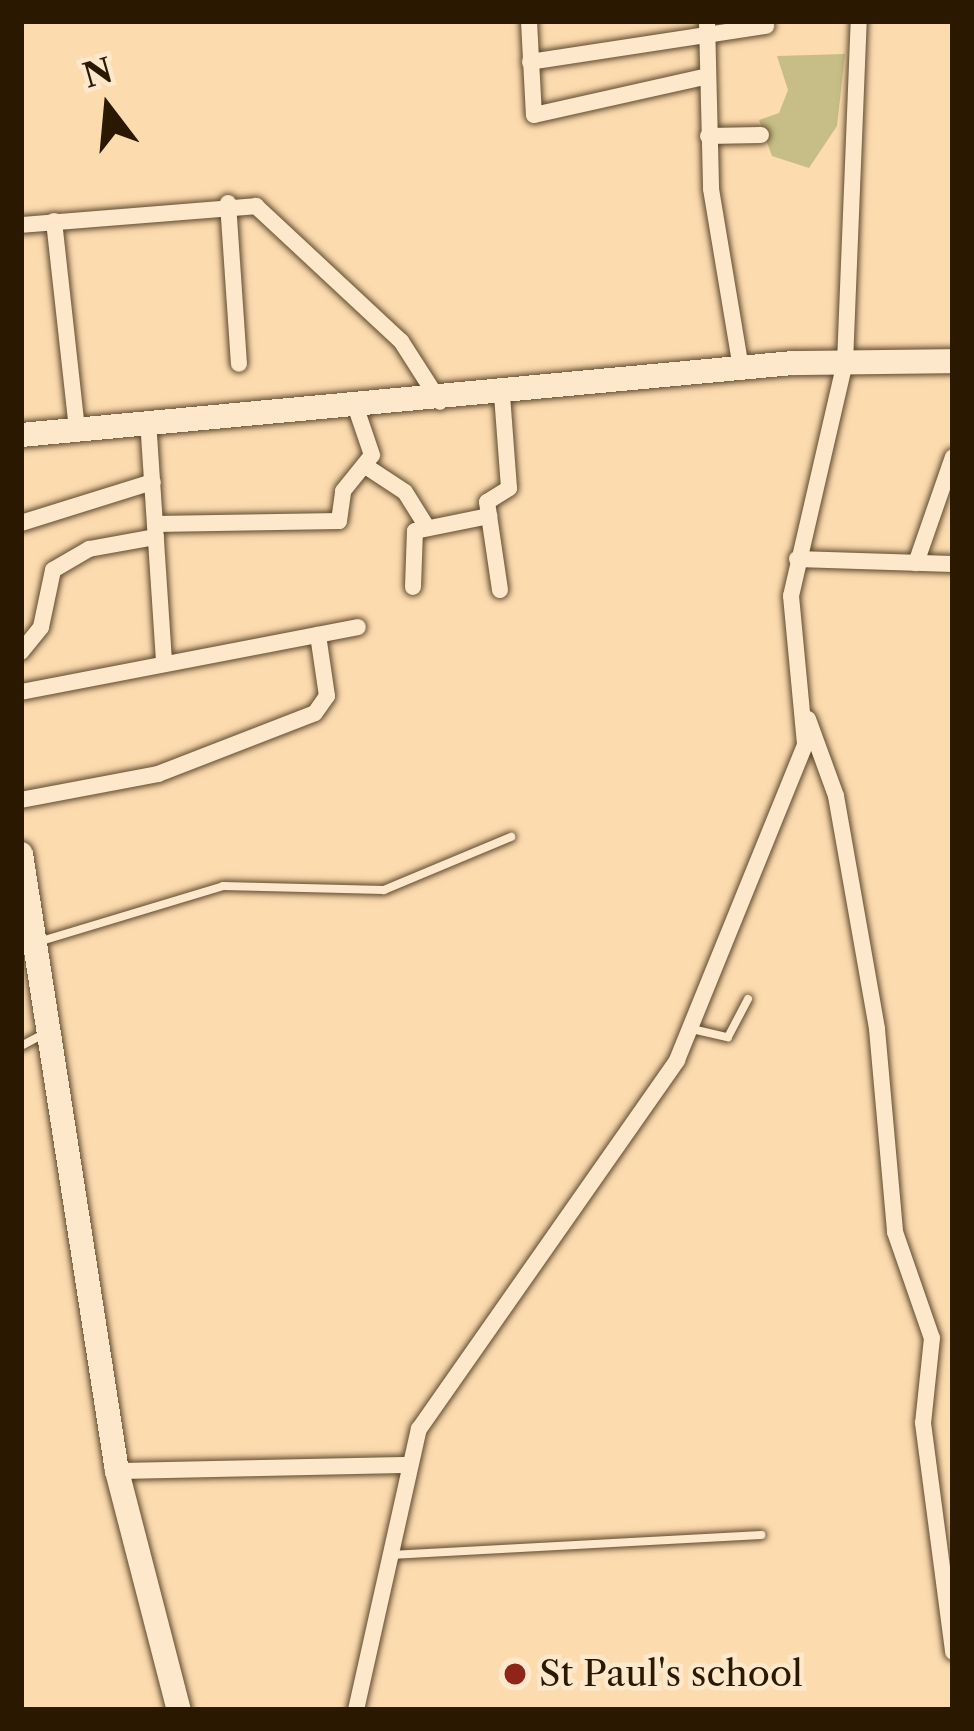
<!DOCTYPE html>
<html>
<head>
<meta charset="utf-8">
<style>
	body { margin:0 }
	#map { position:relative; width:974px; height:1731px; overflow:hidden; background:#fcdbaf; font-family:"Libre Caslon Text",serif }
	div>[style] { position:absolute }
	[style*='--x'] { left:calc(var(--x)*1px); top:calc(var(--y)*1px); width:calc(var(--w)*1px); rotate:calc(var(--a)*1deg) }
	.green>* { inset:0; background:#c6be86 }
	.roads { filter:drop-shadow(0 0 3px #5e492c) drop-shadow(0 0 3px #5e492c) }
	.lane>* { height:8px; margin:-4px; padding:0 4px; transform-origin:4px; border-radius:4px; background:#fde8cb }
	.street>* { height:16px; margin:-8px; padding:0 8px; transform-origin:8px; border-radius:8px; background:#fde8cb }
	.secondary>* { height:24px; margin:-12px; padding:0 12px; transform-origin:12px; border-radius:12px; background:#fde8cb }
	.dots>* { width:33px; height:33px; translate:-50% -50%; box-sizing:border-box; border:6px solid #fde8cb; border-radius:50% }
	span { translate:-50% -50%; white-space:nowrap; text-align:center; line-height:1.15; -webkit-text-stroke:9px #fde8cb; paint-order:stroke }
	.poi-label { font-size:36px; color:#2a1800 }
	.left { translate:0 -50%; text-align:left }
	.frame { position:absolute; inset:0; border:24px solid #2a1800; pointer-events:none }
	.north { position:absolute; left:48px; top:48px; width:120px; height:120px; -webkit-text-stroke:9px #fde8cb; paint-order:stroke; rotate:344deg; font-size:33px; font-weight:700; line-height:48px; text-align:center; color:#2a1800 }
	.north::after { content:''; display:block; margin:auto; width:42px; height:54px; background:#2a1800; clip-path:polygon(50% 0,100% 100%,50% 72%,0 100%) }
</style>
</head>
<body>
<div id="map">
	<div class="green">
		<i style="clip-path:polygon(845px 54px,837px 126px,809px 168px,772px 156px,759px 120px,779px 113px,788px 90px,777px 56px)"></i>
	</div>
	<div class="roads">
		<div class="lane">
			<i style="--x:38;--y:942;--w:193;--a:-16.8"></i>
			<i style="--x:223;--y:886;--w:161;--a:1.4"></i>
			<i style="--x:384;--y:890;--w:138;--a:-22.7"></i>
			<i style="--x:692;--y:1029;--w:37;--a:13"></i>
			<i style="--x:728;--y:1037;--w:43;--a:-62.2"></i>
			<i style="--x:21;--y:1046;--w:27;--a:-28"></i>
			<i style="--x:390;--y:1555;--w:372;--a:-3.1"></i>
		</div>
		<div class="street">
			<i style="--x:529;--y:21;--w:94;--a:87"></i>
			<i style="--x:534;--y:115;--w:178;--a:-12.6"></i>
			<i style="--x:707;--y:21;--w:168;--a:88.6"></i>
			<i style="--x:711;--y:189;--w:181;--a:80.5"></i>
			<i style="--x:530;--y:62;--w:239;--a:-8.7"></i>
			<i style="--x:708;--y:136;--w:53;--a:-1.1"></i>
			<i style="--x:228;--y:203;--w:161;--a:86.1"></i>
			<i style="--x:54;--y:221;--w:208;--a:83.7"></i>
			<i style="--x:21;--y:225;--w:236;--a:-4.6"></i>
			<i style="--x:256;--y:206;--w:198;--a:43"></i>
			<i style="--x:401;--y:341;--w:72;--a:57.4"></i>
			<i style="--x:148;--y:420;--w:244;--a:86.2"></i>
			<i style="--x:367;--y:467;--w:45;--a:33.3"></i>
			<i style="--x:405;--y:492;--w:38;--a:58"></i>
			<i style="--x:21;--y:523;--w:138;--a:-17.3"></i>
			<i style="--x:155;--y:524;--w:184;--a:-0.9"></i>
			<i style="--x:339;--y:521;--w:30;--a:-82"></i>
			<i style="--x:343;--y:491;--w:46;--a:-51.1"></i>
			<i style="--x:372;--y:455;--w:50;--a:-108.8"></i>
			<i style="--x:797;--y:559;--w:156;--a:1.8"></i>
			<i style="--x:916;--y:563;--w:112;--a:-70.8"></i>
			<i style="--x:413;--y:587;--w:56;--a:-88"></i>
			<i style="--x:415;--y:531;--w:76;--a:-11.5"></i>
			<i style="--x:500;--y:590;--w:89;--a:-98.4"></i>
			<i style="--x:487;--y:502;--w:26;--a:-32"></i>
			<i style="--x:509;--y:488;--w:93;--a:-94.3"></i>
			<i style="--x:21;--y:652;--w:32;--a:-51"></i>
			<i style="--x:41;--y:627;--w:58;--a:-78.1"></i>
			<i style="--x:53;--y:570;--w:42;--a:-30.3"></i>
			<i style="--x:89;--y:549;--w:68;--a:-10.2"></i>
			<i style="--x:21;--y:692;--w:343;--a:-10.9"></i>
			<i style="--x:808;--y:719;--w:82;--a:70"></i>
			<i style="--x:836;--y:796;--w:237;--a:80"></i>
			<i style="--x:877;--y:1029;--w:204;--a:84.9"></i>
			<i style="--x:895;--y:1232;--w:112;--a:70.8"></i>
			<i style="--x:932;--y:1338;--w:85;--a:96"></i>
			<i style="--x:923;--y:1423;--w:231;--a:82.5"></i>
			<i style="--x:21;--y:800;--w:139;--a:-10.7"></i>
			<i style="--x:158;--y:774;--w:168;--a:-21.2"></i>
			<i style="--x:315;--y:713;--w:21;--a:-55"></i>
			<i style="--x:327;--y:696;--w:62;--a:-98.4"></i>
			<i style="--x:117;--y:1471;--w:289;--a:-1.2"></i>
			<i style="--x:356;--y:1710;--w:288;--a:-77.4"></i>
			<i style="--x:419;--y:1429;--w:450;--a:-55"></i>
			<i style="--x:677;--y:1060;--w:341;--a:-67.9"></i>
			<i style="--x:805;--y:744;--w:149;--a:-95.4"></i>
			<i style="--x:791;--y:596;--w:239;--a:-77"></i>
			<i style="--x:845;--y:363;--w:342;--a:-87.7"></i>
		</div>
		<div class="secondary">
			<i style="--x:21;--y:435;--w:775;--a:-5.33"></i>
			<i style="--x:793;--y:363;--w:160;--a:-0.7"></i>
			<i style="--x:21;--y:854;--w:624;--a:81.16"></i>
			<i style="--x:117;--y:1471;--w:247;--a:75.5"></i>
		</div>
	</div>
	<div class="dots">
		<i style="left:515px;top:1674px;background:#8f2418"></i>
	</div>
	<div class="poi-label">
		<span class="left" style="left:539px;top:1674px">St Paul's school</span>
	</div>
	<div class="frame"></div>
	<div class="north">N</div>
</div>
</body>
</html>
